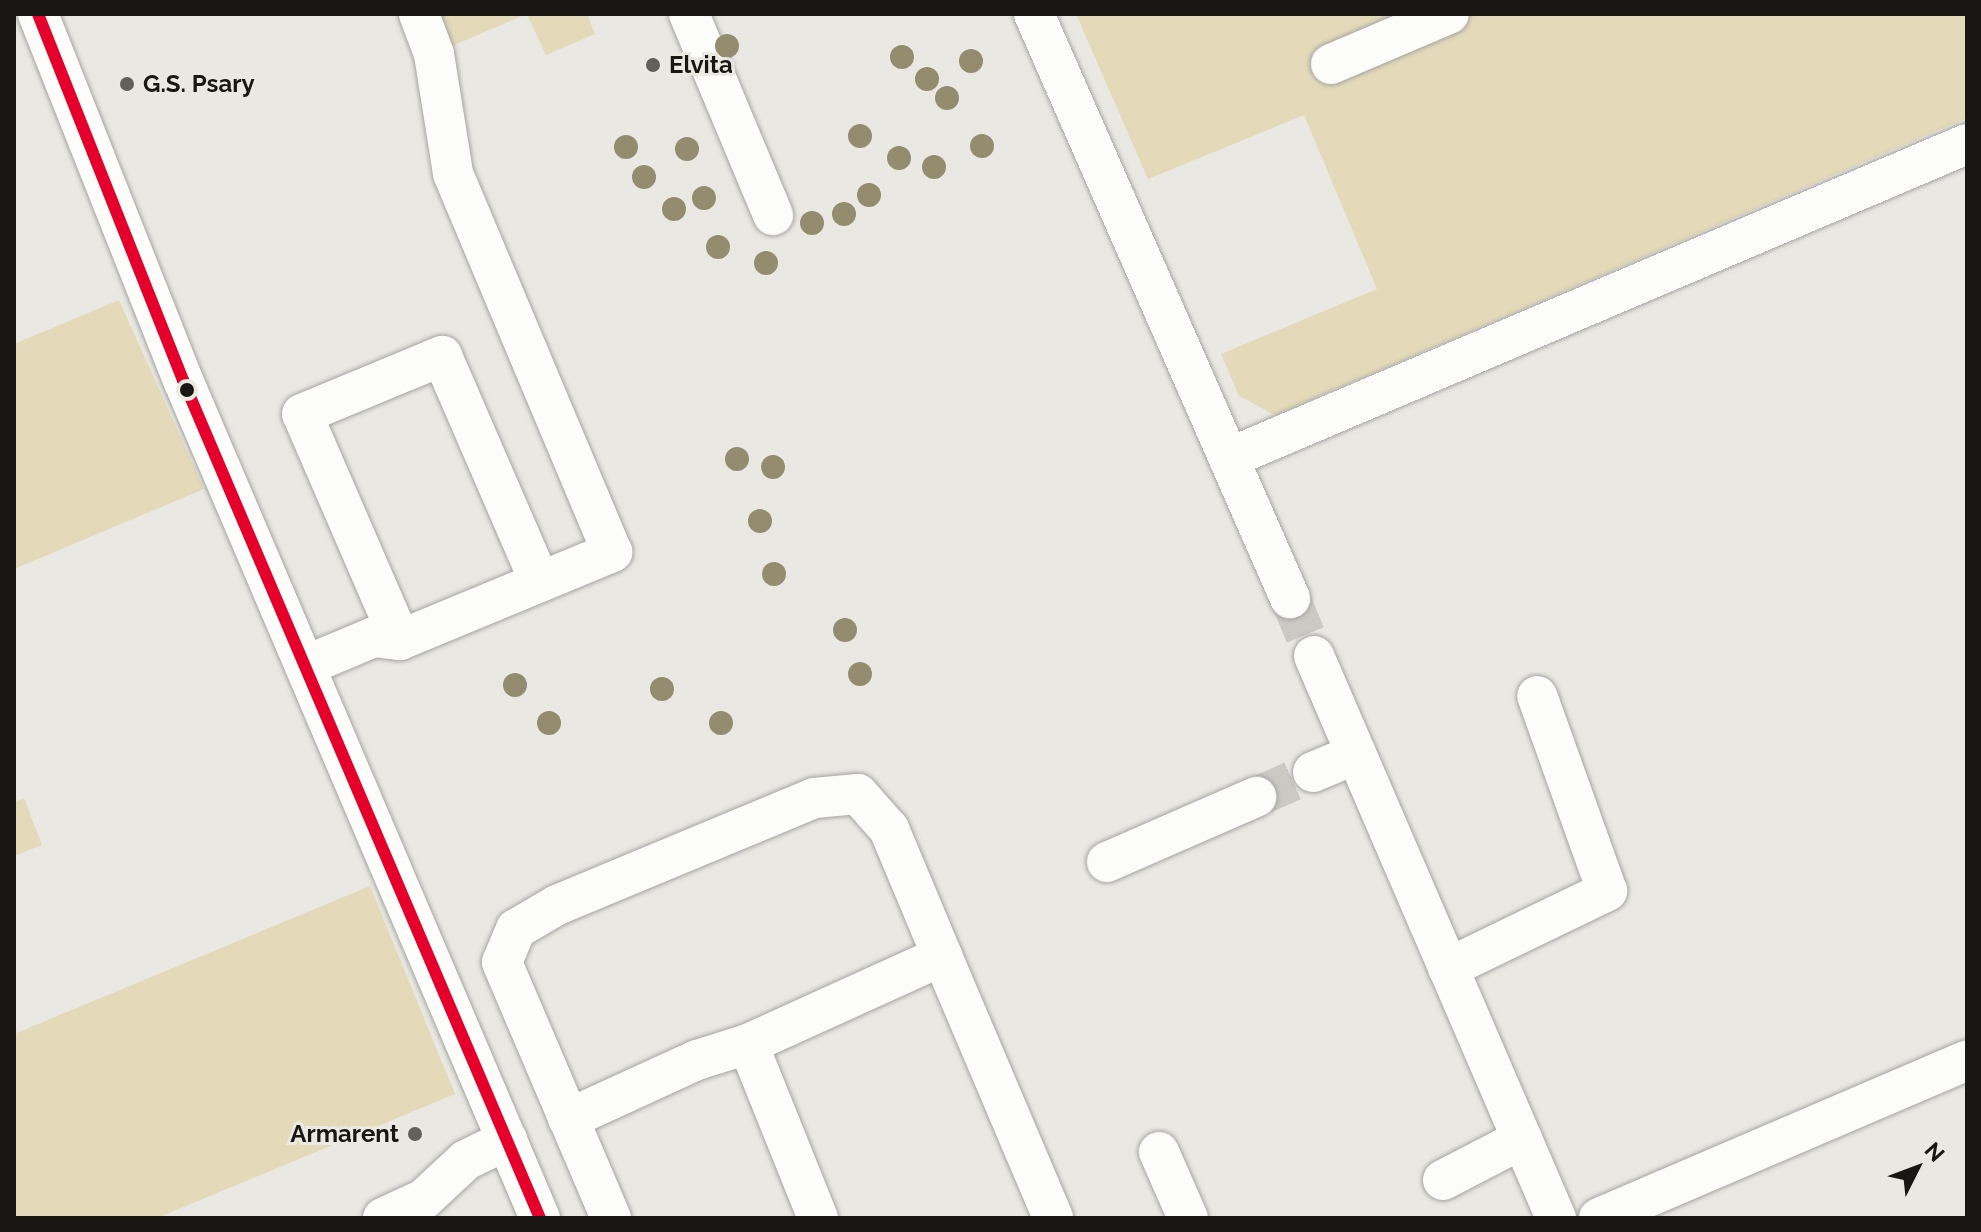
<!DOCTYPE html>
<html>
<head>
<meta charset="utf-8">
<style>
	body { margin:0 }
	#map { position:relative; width:1981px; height:1232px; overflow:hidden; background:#e9e8e3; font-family:Raleway,sans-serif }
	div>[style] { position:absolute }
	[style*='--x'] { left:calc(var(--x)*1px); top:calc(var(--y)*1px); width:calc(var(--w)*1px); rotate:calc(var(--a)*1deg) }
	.green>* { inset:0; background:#e4dab9 }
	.minor-tunnel>* { height:40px; margin-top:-20px; transform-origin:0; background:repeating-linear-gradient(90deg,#cac9c4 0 40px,transparent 0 60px) }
	.roads { filter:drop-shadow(0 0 2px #a5a4a1) drop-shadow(0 0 2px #a5a4a1) }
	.minor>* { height:40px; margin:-20px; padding:0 20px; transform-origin:20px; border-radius:20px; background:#fcfcfb }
	.bus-1>* { height:12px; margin:-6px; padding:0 6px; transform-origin:6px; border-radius:6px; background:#e4002b }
	.trees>* { width:24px; height:24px; margin:-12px; border-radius:50%; background:#948c6e }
	.dots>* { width:22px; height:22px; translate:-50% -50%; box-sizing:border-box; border:4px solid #ebe9e1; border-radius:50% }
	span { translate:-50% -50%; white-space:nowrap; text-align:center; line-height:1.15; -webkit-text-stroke:6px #ebe9e1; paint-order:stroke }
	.poi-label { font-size:24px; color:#181714; font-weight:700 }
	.left { translate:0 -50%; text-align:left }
	.right { translate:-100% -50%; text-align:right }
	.frame { position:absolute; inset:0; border:16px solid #181714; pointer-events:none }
	.north { position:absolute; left:1877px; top:1128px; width:80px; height:80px; -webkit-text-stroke:6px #ebe9e1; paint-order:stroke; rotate:48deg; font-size:22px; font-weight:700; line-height:32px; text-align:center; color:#181714 }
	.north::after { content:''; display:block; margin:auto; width:28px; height:36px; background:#181714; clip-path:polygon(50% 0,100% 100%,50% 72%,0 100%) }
</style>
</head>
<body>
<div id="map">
	<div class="green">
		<i style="clip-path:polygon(433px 14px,527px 14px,445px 49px)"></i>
		<i style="clip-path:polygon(527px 14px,587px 14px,595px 34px,546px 55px)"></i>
		<i style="clip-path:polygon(1076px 14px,1967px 14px,1967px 118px,1275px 415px,1239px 396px,1221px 354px,1377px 289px,1304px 115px,1148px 179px)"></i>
		<i style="clip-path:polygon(119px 300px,204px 489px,14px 569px,14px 344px)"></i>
		<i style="clip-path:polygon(24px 798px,42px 845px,14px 856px,14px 802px)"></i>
		<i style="clip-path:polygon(370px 886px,455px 1094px,157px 1218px,14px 1218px,14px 1034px)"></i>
	</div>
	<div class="minor-tunnel">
		<i style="--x:1290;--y:598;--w:63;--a:67.5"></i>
		<i style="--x:1256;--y:797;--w:62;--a:-23.7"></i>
	</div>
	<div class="roads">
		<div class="minor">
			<i style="--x:38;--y:14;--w:394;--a:68.4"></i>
			<i style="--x:183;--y:380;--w:911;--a:66.93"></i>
			<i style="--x:689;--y:14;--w:218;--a:67.3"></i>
			<i style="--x:1034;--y:14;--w:638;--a:66.33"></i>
			<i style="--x:1331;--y:64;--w:128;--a:-23"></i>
			<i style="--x:1229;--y:458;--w:802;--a:-23.05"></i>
			<i style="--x:400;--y:640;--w:246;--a:-113.4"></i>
			<i style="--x:302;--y:414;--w:152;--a:-22.5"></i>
			<i style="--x:442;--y:356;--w:246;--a:66.6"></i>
			<i style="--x:1314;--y:656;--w:612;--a:66.7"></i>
			<i style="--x:305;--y:666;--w:75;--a:-22.8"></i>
			<i style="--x:374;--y:637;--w:26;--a:7"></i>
			<i style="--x:400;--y:640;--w:230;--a:-22.5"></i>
			<i style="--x:612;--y:552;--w:411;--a:-112.8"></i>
			<i style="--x:453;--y:173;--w:121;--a:-99.1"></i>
			<i style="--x:434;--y:54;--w:43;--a:-110.6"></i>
			<i style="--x:1313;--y:772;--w:47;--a:-22.7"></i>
			<i style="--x:1107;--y:862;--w:163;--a:-23.6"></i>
			<i style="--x:942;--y:956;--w:285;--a:67"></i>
			<i style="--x:1448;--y:968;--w:177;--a:-25.8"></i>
			<i style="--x:1607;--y:891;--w:207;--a:-109.7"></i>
			<i style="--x:568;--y:1119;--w:142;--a:-24.6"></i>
			<i style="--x:697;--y:1060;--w:53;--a:-17.4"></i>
			<i style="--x:1159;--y:1152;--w:72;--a:66.3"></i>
			<i style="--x:1443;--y:1180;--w:89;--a:-27.4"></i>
			<i style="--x:383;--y:1218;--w:45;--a:-24.9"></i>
			<i style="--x:424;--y:1199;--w:57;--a:-42.9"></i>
			<i style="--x:466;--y:1160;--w:46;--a:-26"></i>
			<i style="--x:611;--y:1218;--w:278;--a:-113.1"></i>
			<i style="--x:502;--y:962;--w:36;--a:-67"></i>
			<i style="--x:516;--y:929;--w:48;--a:-30.3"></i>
			<i style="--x:557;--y:905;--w:278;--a:-22.6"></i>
			<i style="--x:814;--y:798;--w:44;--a:-5.2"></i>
			<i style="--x:858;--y:794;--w:47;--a:48.5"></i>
			<i style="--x:889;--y:829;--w:138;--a:67.3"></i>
			<i style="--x:942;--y:956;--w:213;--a:155.6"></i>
			<i style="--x:748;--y:1044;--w:188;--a:68.1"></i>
			<i style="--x:1599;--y:1218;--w:400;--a:-23.2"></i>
		</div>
	</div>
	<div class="bus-1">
		<i style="--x:38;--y:14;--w:394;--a:68.4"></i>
		<i style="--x:183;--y:380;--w:911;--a:66.93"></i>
	</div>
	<div class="trees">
		<i style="left:727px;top:46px"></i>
		<i style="left:902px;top:57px"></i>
		<i style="left:971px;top:61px"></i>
		<i style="left:927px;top:79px"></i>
		<i style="left:947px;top:98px"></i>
		<i style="left:860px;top:136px"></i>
		<i style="left:982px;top:146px"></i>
		<i style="left:626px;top:147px"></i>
		<i style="left:687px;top:149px"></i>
		<i style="left:899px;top:158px"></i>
		<i style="left:934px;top:167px"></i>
		<i style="left:644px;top:177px"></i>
		<i style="left:869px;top:195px"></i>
		<i style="left:704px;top:198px"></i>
		<i style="left:674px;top:209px"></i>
		<i style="left:844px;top:214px"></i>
		<i style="left:812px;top:223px"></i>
		<i style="left:718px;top:247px"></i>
		<i style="left:766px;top:263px"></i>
		<i style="left:737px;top:459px"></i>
		<i style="left:773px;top:467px"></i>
		<i style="left:760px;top:521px"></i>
		<i style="left:774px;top:574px"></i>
		<i style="left:845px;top:630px"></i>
		<i style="left:860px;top:674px"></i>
		<i style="left:515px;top:685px"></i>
		<i style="left:662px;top:689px"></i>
		<i style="left:549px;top:723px"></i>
		<i style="left:721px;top:723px"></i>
	</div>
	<div class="dots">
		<i style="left:653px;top:65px;background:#61605c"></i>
		<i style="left:127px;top:84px;background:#61605c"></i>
		<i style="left:187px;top:390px;background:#181714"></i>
		<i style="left:415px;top:1134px;background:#61605c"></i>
	</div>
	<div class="poi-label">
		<span class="left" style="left:669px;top:65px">Elvita</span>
		<span class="left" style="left:143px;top:84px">G.S. Psary</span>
		<span class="right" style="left:399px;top:1134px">Armarent</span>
	</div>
	<div class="frame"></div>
	<div class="north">N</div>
</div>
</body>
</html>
